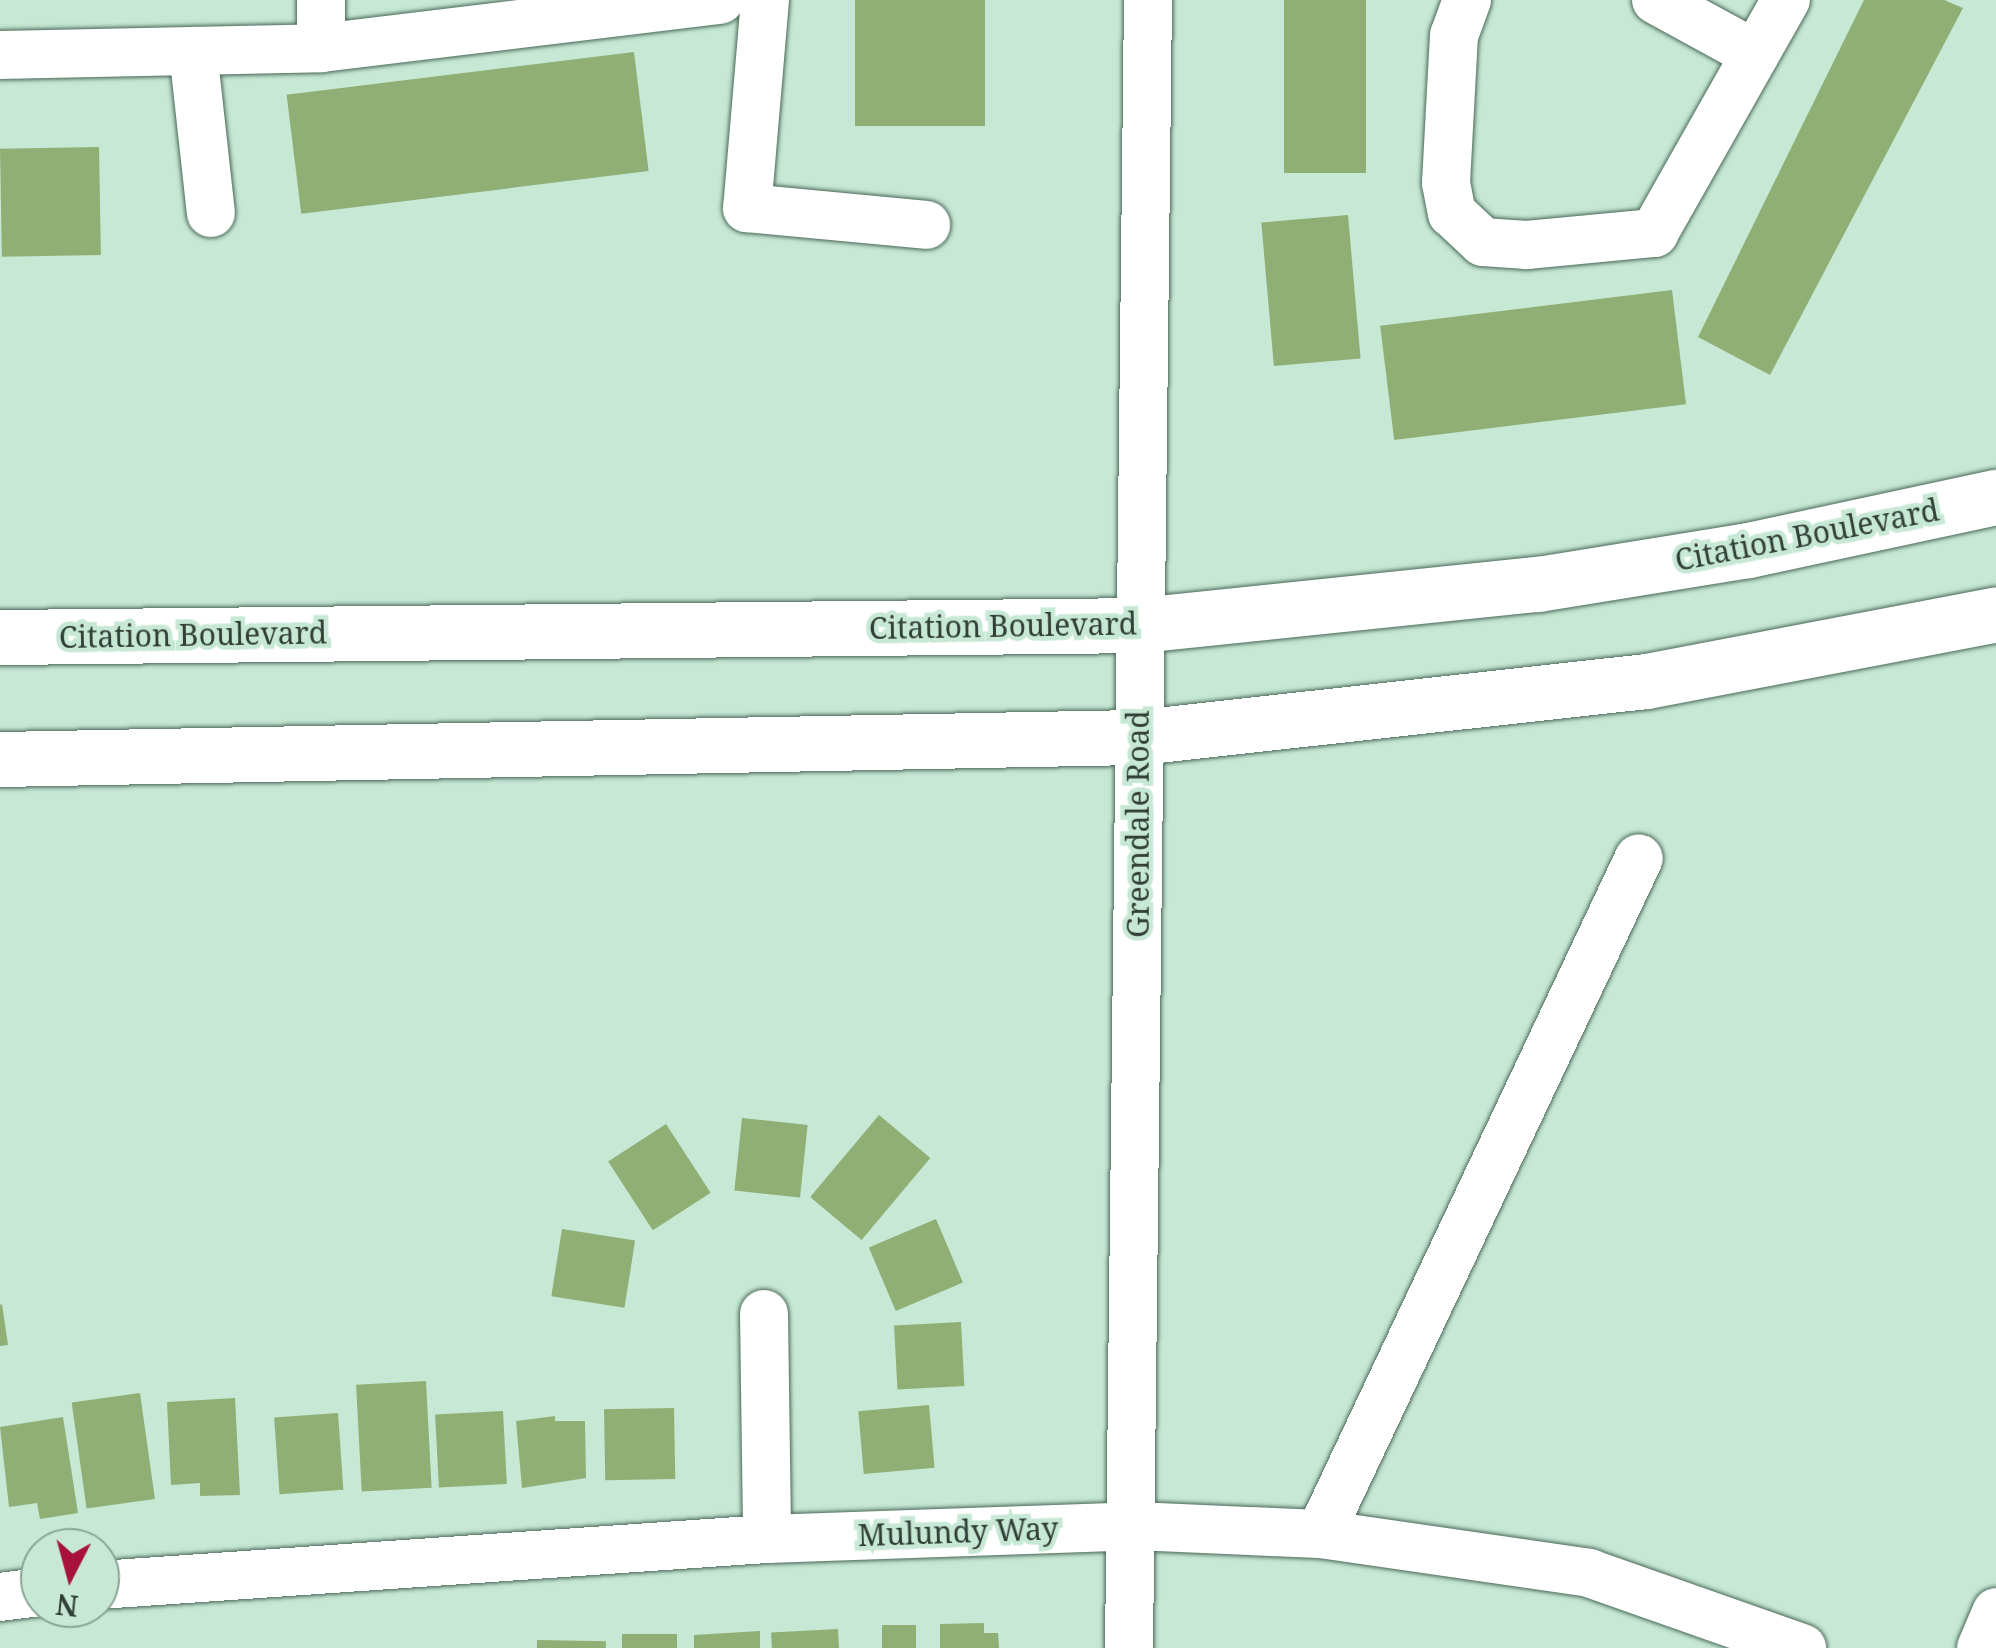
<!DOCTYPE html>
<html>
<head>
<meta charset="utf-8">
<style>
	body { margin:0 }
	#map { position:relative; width:1996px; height:1648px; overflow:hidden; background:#c6e8d5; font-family:"Noto Serif",serif }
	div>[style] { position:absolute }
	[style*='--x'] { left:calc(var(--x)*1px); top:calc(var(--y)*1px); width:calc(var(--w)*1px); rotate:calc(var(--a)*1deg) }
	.building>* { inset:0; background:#8faf75; transform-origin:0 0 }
	.roads { filter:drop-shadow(0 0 2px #4a6858) drop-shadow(0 0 2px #4a6858) }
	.minor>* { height:48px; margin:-24px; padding:0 24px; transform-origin:24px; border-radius:24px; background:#fff }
	.major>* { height:55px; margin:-27.5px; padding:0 27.5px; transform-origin:27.5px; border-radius:27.5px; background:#fff }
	span { translate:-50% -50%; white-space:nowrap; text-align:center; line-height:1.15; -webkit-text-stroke:9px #c6e8d5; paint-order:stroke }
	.street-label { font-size:30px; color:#323f38 }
	.north { position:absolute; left:20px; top:1528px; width:100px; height:100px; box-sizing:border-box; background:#c6e8d5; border:2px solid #8ba496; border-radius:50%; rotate:186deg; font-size:28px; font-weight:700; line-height:40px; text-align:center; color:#323f38 }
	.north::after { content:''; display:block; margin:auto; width:35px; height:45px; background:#a8113e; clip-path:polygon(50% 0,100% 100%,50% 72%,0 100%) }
</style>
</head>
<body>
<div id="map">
	<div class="building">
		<i style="left:855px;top:0;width:130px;height:126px"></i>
		<i style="left:1284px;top:0;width:82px;height:173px"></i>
		<i style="clip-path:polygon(1864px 0,1944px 0,1963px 8px,1770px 375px,1698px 337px)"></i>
		<i style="left:634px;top:52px;width:120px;height:350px;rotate:83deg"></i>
		<i style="left:99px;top:147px;width:108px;height:99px;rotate:89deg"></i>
		<i style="left:1348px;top:215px;width:144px;height:87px;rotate:85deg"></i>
		<i style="left:1672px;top:290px;width:115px;height:294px;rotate:83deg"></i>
		<i style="left:879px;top:1115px;width:67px;height:107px;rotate:40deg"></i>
		<i style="left:742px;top:1118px;width:66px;height:73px;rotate:6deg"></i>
		<i style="left:666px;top:1124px;width:82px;height:69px;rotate:57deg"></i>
		<i style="left:936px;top:1219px;width:69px;height:73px;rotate:67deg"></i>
		<i style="left:562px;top:1229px;width:74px;height:68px;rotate:9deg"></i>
		<i style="clip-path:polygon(2px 1304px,8px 1345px,0 1346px,0 1305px)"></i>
		<i style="left:961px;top:1322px;width:64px;height:67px;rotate:87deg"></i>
		<i style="left:426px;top:1381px;width:107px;height:70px;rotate:87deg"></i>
		<i style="left:140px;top:1393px;width:107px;height:69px;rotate:82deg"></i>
		<i style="clip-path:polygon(235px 1398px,240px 1495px,200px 1496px,200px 1483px,171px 1485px,167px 1402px)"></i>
		<i style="left:929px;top:1405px;width:63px;height:71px;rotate:85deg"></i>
		<i style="left:674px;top:1408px;width:71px;height:70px;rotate:89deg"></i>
		<i style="left:503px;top:1411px;width:73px;height:68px;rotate:87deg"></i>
		<i style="left:338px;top:1413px;width:77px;height:64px;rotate:86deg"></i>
		<i style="clip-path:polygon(555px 1416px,555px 1421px,585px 1421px,586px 1478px,522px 1488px,516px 1421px)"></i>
		<i style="clip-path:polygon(63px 1417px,78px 1513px,40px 1519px,37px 1503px,9px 1507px,0 1427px)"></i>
		<i style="clip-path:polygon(984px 1623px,984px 1633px,998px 1633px,999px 1648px,940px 1648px,940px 1624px)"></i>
		<i style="left:916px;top:1625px;width:23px;height:34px;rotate:90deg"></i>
		<i style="left:838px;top:1629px;width:19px;height:67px;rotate:87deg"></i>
		<i style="clip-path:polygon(760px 1631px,760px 1648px,694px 1648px,694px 1635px)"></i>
		<i style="left:677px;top:1634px;width:14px;height:55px;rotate:90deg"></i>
		<i style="left:537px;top:1640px;width:69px;height:8px;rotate:1deg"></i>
	</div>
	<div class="roads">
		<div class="minor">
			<i style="--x:765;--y:0;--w:209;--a:94.9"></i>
			<i style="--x:747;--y:208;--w:180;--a:5.4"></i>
			<i style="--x:1467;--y:0;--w:37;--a:110"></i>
			<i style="--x:1454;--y:35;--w:148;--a:93.1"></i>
			<i style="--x:1446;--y:183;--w:31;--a:79"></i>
			<i style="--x:1452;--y:213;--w:42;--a:43.1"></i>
			<i style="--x:1483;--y:242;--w:44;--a:3.9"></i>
			<i style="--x:1527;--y:245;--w:128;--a:-5.4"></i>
			<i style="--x:1654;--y:233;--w:268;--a:-60.5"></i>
			<i style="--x:1656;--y:0;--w:113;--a:28.6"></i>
			<i style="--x:321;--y:48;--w:48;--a:-90"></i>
			<i style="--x:193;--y:51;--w:163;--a:83.7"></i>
			<i style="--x:0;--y:55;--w:321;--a:-1.2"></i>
			<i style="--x:321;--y:48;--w:402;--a:-6.9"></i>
			<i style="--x:764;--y:1314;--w:225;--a:89.2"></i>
			<i style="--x:1320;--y:1534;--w:747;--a:-64.74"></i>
			<i style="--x:100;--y:1585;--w:669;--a:-3.95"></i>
			<i style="--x:767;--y:1539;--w:368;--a:-2"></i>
			<i style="--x:1135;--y:1526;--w:185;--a:2.5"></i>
			<i style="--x:1320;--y:1534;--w:272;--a:8.2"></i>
			<i style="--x:1589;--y:1573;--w:226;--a:19.4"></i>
			<i style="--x:0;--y:1597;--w:40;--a:-7.1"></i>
			<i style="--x:1129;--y:1648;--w:1648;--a:-89.34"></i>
			<i style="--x:1981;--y:1648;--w:39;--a:-67"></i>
		</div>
		<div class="major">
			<i style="--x:0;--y:637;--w:1139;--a:-0.6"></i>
			<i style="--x:1139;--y:625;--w:401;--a:-5.9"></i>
			<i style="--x:1538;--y:584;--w:213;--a:-9.2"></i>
			<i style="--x:1748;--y:550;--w:254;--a:-12.1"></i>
			<i style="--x:0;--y:759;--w:1139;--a:-1.11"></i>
			<i style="--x:1139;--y:737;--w:510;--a:-6.3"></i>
			<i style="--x:1646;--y:681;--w:356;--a:-10.8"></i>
		</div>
	</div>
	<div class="street-label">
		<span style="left:1807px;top:535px;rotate:-11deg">Citation Boulevard</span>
		<span style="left:1003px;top:626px;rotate:-1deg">Citation Boulevard</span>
		<span style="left:193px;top:635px;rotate:-1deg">Citation Boulevard</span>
		<span style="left:1138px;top:824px;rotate:-90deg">Greendale Road</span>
		<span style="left:958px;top:1532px;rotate:-2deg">Mulundy Way</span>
	</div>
	<div class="north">N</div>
</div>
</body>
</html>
